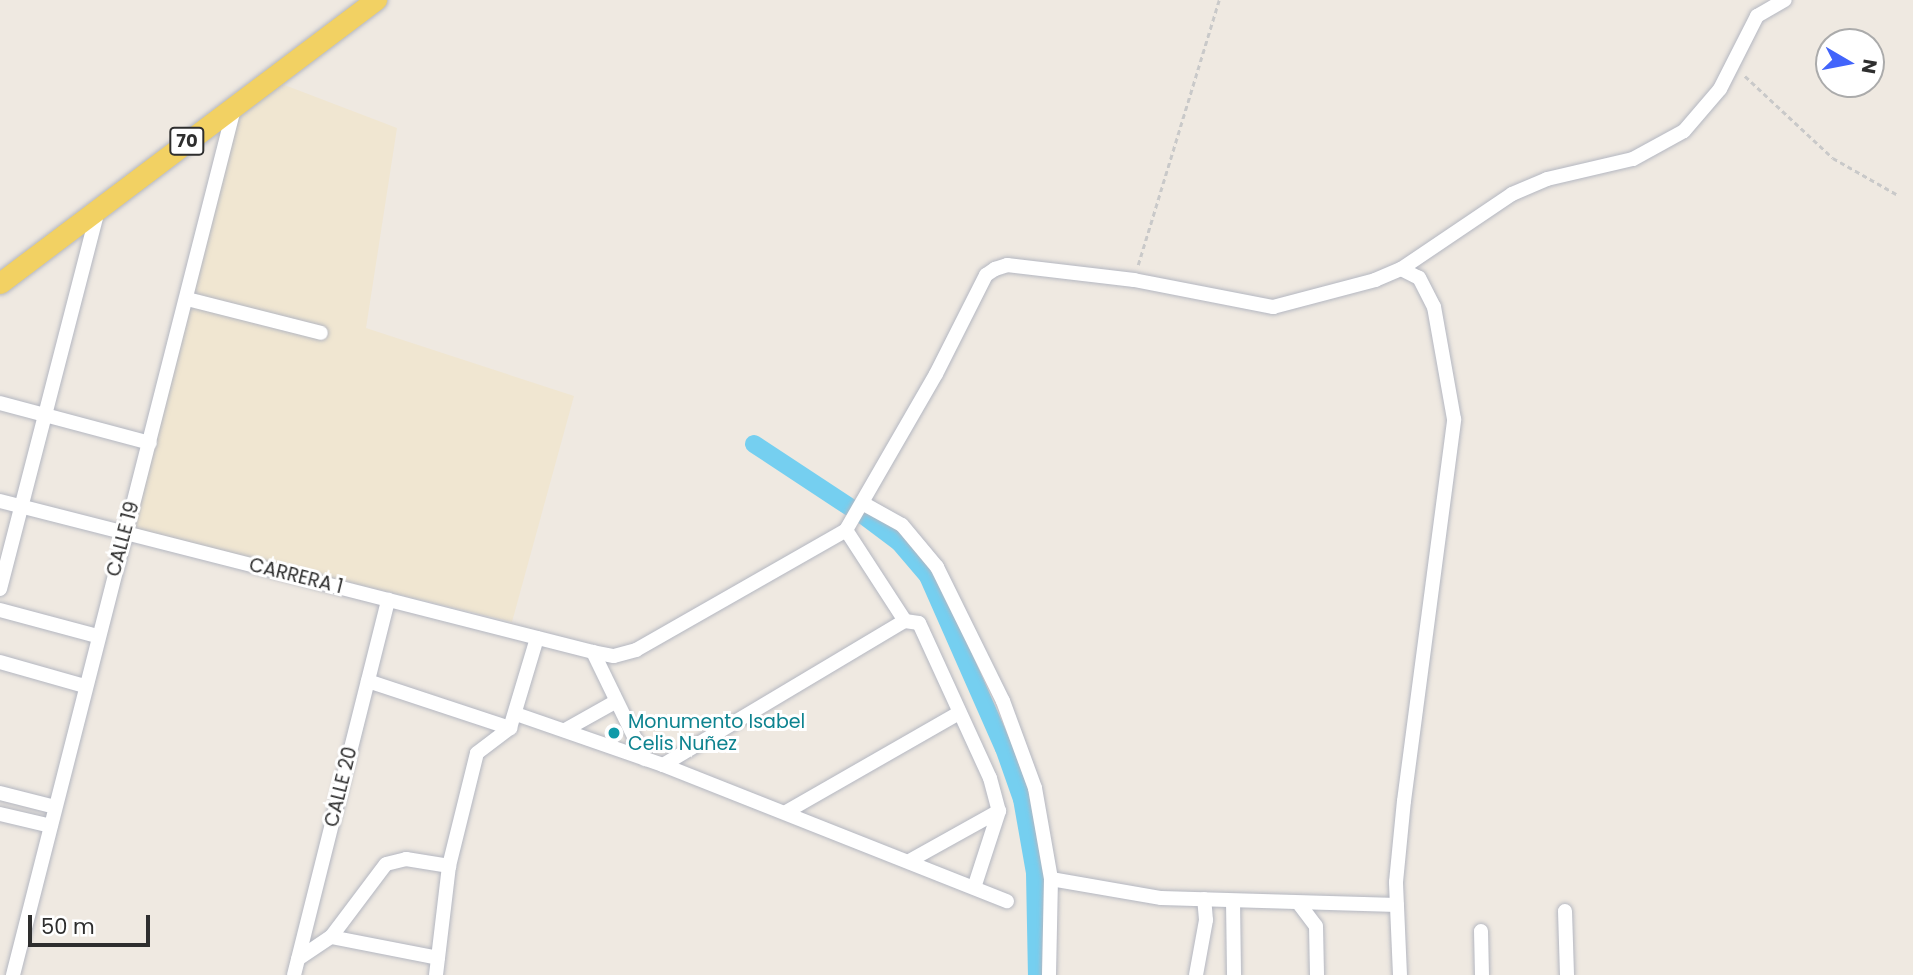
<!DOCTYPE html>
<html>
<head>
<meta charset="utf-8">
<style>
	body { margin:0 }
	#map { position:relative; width:1913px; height:975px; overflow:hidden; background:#efe9e1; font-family:Poppins,sans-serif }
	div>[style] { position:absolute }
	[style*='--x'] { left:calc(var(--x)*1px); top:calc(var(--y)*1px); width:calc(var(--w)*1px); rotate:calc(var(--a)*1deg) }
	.education>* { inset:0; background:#f0e6d1 }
	.canal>* { height:18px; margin:-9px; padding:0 9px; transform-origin:9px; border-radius:9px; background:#75cff0 }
	.path>* { height:2.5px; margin-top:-1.25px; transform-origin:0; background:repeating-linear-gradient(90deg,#c9c9c9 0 5px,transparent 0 8.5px) }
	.roads { filter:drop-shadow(0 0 2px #b4b7c1) drop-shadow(0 0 2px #b4b7c1) }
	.minor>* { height:14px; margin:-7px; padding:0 7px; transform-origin:7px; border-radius:7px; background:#fff }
	.primary>* { height:21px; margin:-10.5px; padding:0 10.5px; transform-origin:10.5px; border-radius:10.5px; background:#f2d163 }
	.dots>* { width:19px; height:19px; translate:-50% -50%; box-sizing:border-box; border:4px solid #fff; border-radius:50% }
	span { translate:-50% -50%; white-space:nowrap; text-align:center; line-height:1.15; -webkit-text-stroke:6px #fff; paint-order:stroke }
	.shield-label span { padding:2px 5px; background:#fff; border:2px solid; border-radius:5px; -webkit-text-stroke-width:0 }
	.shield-label { font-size:18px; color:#2e2e2e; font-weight:700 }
	.street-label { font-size:19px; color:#2e2e2e }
	.culture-label { font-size:19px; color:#0d838f }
	.left { translate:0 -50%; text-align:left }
	.north { position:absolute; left:1815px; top:28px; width:70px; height:70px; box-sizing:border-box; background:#fff; border:2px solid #ababab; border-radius:50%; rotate:100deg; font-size:19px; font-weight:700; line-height:28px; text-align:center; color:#2e2e2e }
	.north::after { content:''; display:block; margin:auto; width:24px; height:32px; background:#4264fb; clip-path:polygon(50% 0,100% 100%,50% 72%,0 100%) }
	.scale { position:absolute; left:28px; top:915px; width:122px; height:32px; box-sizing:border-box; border:4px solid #2e2e2e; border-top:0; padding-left:9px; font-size:21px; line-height:24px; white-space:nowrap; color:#2e2e2e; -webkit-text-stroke:5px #fff; paint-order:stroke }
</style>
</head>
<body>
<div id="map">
	<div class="education">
		<i style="clip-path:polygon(274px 81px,397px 128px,366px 328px,574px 396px,512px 622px,127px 528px,235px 104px)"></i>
	</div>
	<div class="canal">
		<i style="--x:754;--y:444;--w:116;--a:33.4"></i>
		<i style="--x:863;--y:515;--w:45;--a:36.9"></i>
		<i style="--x:899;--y:542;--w:45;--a:49.5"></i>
		<i style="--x:928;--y:576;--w:188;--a:66.2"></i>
		<i style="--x:1004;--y:748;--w:54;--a:70.6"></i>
		<i style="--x:1022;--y:799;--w:75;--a:80"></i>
		<i style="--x:1035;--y:873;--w:102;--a:88.9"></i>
	</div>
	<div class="path">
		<i style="--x:1745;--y:76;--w:120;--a:43"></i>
		<i style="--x:1833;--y:158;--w:73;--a:29.7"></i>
		<i style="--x:1138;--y:265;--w:277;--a:-73"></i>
	</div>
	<div class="roads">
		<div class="minor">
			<i style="--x:187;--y:299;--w:138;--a:14.2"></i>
			<i style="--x:0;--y:403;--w:155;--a:14.9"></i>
			<i style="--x:0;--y:501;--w:612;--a:14.29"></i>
			<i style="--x:593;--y:652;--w:21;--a:11"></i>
			<i style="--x:614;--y:656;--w:23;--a:-15"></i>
			<i style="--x:636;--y:650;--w:242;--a:-29.7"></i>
			<i style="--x:846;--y:530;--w:180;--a:-60"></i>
			<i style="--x:936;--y:374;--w:111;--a:-63.2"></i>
			<i style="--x:986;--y:275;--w:11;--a:-34"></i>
			<i style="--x:995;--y:269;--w:13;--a:-18"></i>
			<i style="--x:1007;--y:265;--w:128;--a:6.7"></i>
			<i style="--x:1134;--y:280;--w:142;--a:11"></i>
			<i style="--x:1273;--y:307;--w:106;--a:-14.8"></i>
			<i style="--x:1375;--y:280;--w:28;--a:-23"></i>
			<i style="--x:1401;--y:269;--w:134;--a:-34"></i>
			<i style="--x:1512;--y:194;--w:38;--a:-23"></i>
			<i style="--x:1547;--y:179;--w:88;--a:-13.1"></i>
			<i style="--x:1633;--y:159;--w:58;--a:-28.8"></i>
			<i style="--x:1684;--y:131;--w:55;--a:-49.4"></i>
			<i style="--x:1720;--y:89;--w:82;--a:-63.1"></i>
			<i style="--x:1757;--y:16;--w:32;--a:-30"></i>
			<i style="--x:864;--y:504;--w:43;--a:28.9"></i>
			<i style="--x:902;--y:525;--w:55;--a:50.2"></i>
			<i style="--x:937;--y:567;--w:149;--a:63.8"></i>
			<i style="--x:1003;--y:701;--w:93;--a:69.8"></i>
			<i style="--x:1035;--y:788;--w:92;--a:80"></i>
			<i style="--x:1051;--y:879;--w:96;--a:91.2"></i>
			<i style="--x:846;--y:530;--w:108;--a:57"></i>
			<i style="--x:905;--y:621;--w:14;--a:8"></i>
			<i style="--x:919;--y:623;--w:170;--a:65.4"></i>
			<i style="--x:990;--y:778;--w:34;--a:75"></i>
			<i style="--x:999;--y:811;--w:78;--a:108"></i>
			<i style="--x:0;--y:589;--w:390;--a:-75.5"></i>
			<i style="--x:0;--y:610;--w:100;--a:15"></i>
			<i style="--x:593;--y:652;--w:119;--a:64.1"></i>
			<i style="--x:0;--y:662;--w:87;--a:15.9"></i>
			<i style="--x:368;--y:681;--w:150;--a:18.3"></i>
			<i style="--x:516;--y:714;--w:156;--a:19.1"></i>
			<i style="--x:663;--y:765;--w:370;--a:21.6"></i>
			<i style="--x:565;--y:730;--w:57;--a:-29.2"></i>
			<i style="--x:663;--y:765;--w:282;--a:-30.8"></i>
			<i style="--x:0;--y:793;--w:57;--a:14.3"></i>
			<i style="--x:786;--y:812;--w:199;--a:-29.8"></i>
			<i style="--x:0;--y:814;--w:52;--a:13.2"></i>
			<i style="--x:911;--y:860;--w:101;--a:-29.1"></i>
			<i style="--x:1051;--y:879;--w:112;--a:9.8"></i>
			<i style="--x:1161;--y:898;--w:236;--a:1.7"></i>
			<i style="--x:1233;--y:901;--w:74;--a:89.2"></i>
			<i style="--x:1300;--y:905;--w:26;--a:53"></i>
			<i style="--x:1316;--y:926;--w:49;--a:88.8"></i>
			<i style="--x:1565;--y:911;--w:64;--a:88.2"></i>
			<i style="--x:1481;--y:931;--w:44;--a:88.7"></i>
			<i style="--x:331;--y:937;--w:91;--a:-53"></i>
			<i style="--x:386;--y:864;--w:21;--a:-14"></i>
			<i style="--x:406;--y:859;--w:44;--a:9.2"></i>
			<i style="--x:298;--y:959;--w:40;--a:-34"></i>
			<i style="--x:331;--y:937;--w:109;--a:11.1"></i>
			<i style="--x:13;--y:975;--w:898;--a:-75.69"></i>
			<i style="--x:294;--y:975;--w:387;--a:-75.9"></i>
			<i style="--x:436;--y:975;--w:110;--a:-83.2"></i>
			<i style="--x:449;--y:866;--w:116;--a:-76.1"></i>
			<i style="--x:477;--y:753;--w:41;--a:-37.1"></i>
			<i style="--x:510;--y:728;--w:94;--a:-73.3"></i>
			<i style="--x:1196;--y:975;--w:56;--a:-79.7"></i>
			<i style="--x:1206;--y:920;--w:21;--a:-95"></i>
			<i style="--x:1400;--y:975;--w:93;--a:-92.5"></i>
			<i style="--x:1396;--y:882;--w:81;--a:-84.4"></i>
			<i style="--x:1404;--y:801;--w:385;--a:-82.5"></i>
			<i style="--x:1454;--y:419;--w:114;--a:-100.1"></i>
			<i style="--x:1434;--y:307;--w:33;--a:-117"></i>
			<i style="--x:1419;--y:278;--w:20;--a:-153"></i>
		</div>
		<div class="primary">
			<i style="--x:0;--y:283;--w:471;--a:-37"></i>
		</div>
	</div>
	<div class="dots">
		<i style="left:614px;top:733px;background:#0f9aa8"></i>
	</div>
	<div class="shield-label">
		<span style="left:187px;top:141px">70</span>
	</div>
	<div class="street-label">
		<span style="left:123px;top:539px;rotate:-75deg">CALLE 19</span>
		<span style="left:296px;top:576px;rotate:14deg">CARRERA 1</span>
		<span style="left:341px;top:787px;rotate:-76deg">CALLE 20</span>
	</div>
	<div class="culture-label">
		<span class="left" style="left:628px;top:733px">Monumento Isabel<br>Celis Nuñez</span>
	</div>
	<div class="north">N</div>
	<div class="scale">50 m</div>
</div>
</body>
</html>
